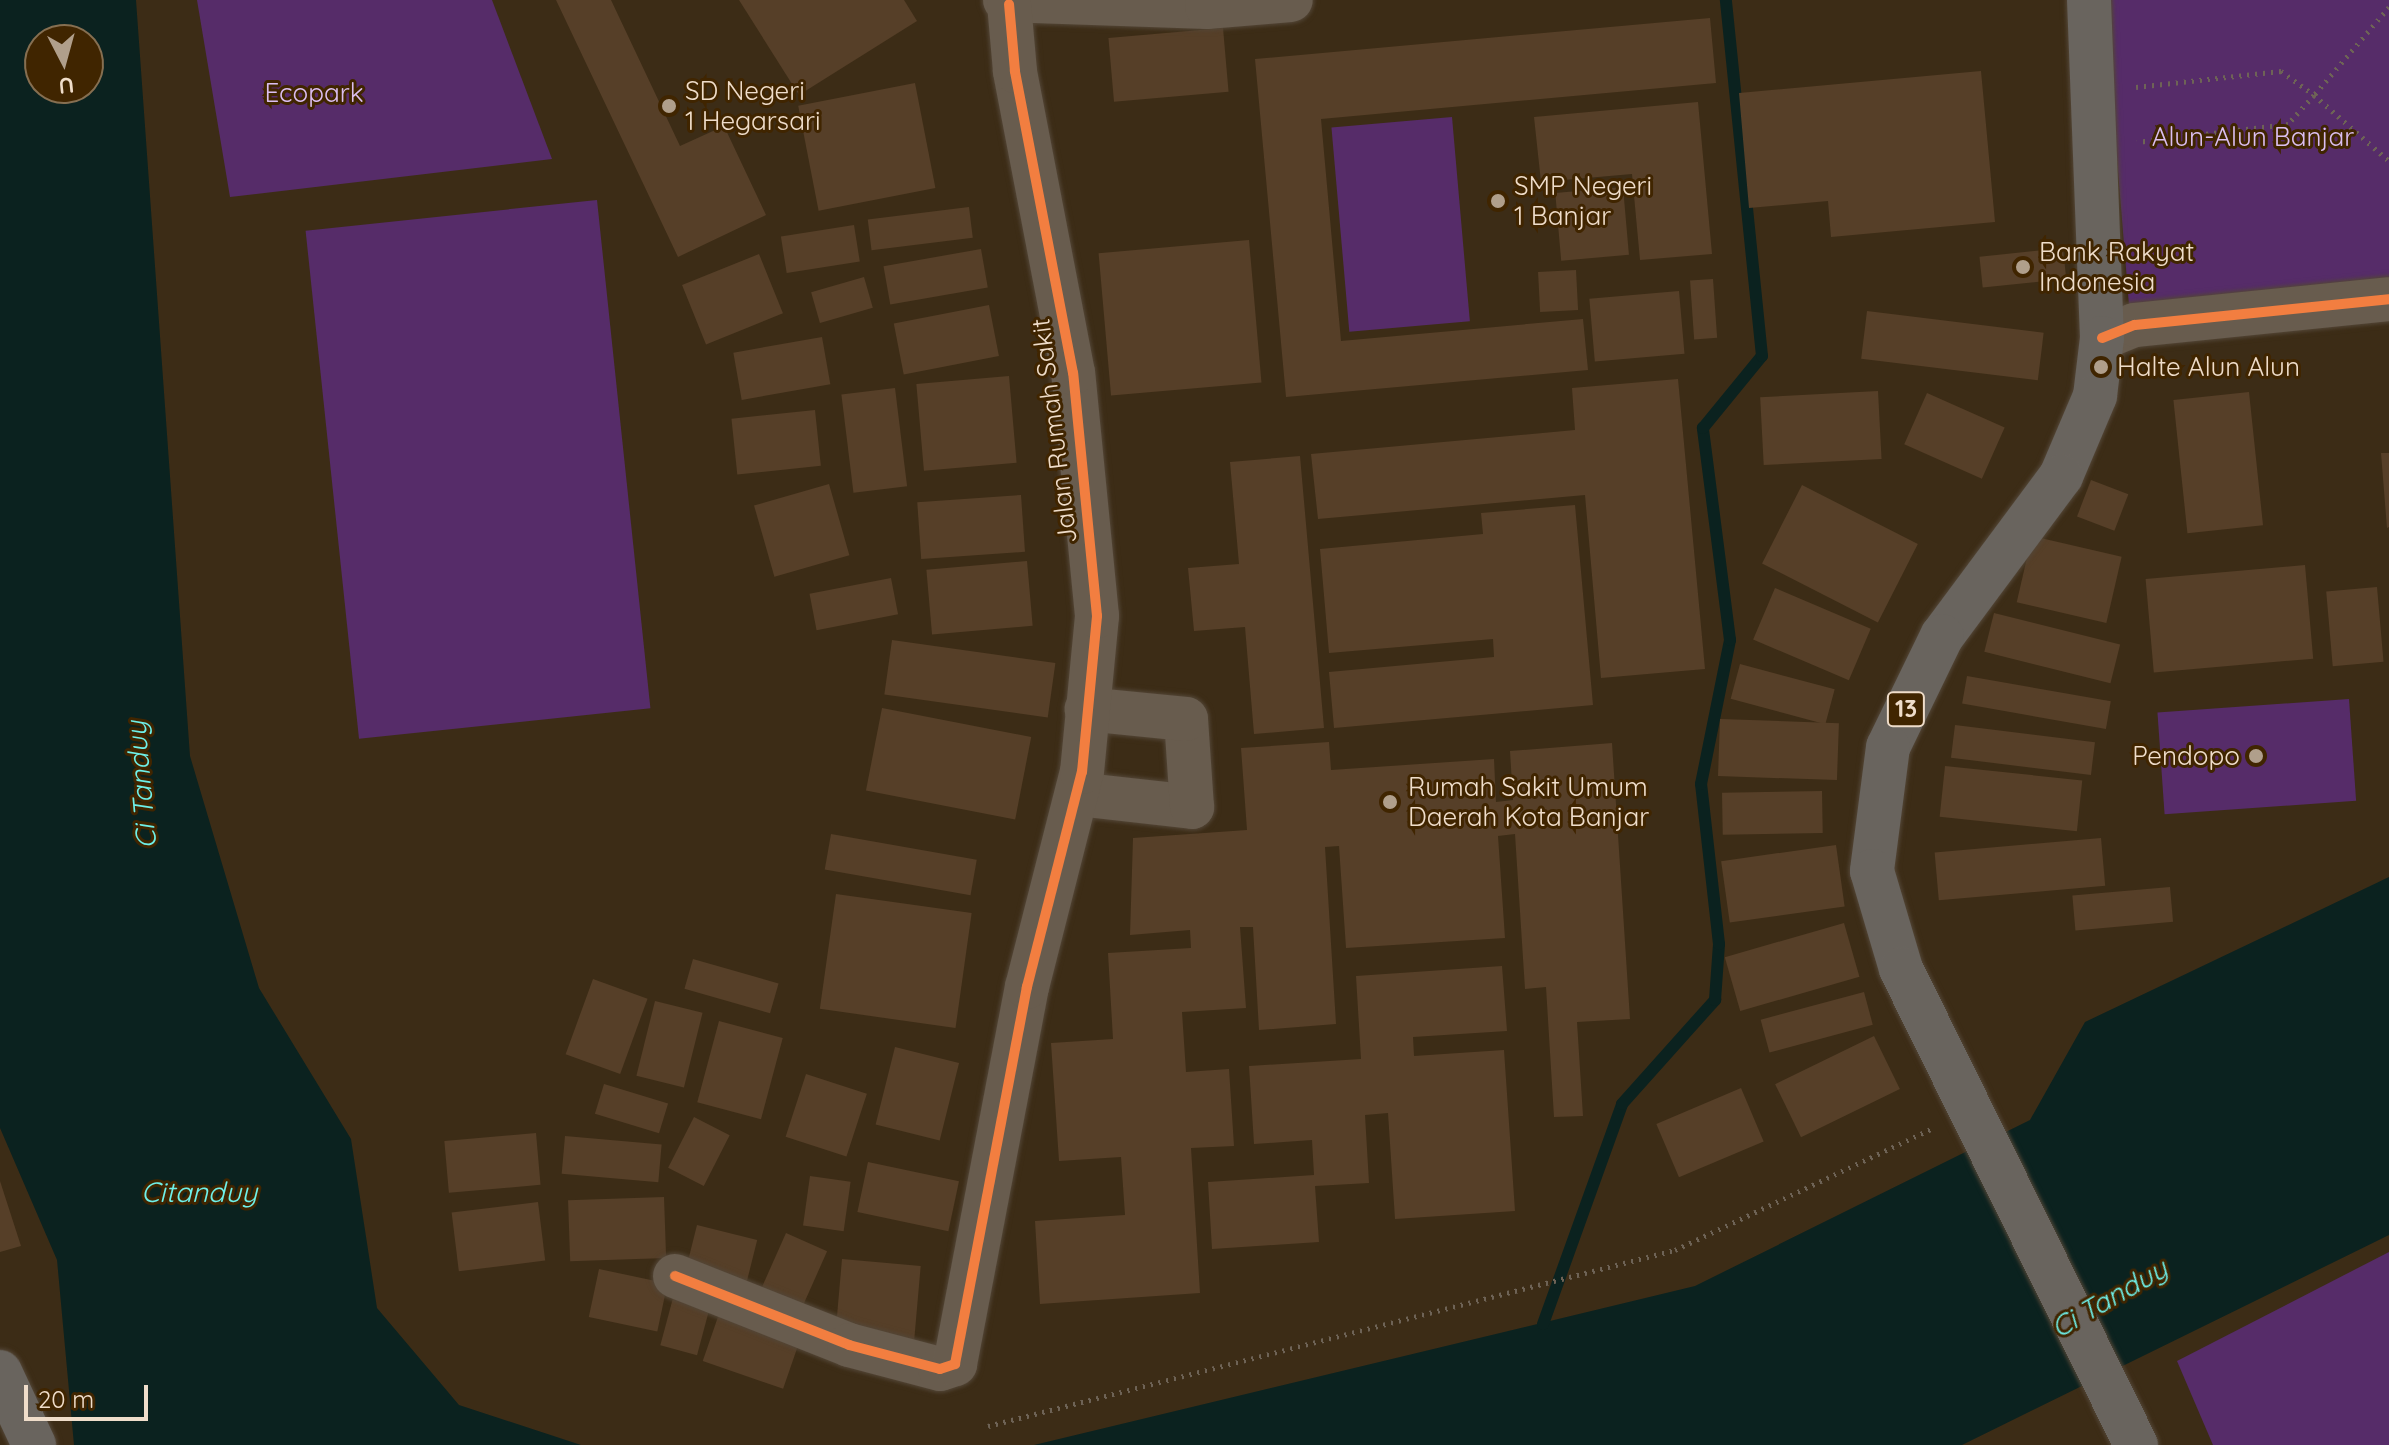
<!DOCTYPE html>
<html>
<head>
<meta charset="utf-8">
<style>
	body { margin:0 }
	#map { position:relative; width:2389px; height:1445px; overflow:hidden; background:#3c2c16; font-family:Quicksand,sans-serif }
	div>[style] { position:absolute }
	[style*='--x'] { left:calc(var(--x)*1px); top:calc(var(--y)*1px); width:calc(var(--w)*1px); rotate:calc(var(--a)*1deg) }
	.green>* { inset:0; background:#562c69; transform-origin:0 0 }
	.water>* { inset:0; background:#0b221f }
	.stream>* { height:12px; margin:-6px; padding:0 6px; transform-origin:6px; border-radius:6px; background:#0b221f }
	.building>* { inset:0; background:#563f28; transform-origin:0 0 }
	.path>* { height:5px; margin-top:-2.5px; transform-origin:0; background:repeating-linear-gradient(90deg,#6e6356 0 2px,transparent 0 8px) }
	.roads { filter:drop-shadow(0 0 2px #534637) drop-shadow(0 0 2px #534637) }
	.minor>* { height:44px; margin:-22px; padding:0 22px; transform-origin:22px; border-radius:22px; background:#685c4e }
	.highway>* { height:44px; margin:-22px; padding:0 22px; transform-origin:22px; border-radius:22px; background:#69645e }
	.cycleway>* { height:10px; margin:-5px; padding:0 5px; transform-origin:5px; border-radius:5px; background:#f27e40 }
	.dots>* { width:22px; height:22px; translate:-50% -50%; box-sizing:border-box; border:4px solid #402500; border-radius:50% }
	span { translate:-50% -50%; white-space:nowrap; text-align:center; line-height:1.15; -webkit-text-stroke:6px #402500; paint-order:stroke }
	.shield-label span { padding:2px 6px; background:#402500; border:2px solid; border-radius:6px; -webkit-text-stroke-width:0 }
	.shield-label { font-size:24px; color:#efddca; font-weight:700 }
	.poi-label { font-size:26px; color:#efddca }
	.left { translate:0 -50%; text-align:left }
	.right { translate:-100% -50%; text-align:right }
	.park-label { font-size:26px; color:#dbbef1 }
	.street-label { font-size:26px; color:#efddca }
	.water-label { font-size:28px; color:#6ef1ea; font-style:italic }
	.north { position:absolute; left:24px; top:24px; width:80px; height:80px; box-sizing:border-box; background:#402500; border:2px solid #866f51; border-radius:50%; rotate:174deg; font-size:22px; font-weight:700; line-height:32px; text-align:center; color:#efddca }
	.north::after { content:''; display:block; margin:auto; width:28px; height:36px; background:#b09f8b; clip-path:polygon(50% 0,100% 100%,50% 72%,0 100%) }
	.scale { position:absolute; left:24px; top:1385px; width:124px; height:36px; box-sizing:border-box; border:4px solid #efddca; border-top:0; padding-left:10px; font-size:24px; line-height:28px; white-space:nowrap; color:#efddca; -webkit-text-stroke:6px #402500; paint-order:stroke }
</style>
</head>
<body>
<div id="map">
	<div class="green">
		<i style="clip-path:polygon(197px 0,492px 0,552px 159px,230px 197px)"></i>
		<i style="clip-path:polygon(2104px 0,2389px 0,2389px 284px,2129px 305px)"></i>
		<i style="left:1452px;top:117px;width:205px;height:121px;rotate:85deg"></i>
		<i style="left:597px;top:200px;width:511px;height:293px;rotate:84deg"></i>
		<i style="left:2349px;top:699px;width:102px;height:192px;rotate:86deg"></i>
		<i style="clip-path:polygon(2389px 1252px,2389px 1445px,2213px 1445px,2177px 1361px)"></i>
	</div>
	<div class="water">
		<i style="clip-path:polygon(evenodd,0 0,136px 0,190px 756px,259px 988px,351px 1139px,377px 1308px,459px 1405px,581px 1445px,74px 1445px,57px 1260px,0 1128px,0 0,88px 40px,88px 88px,40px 88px,40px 40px,88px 40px)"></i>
		<i style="clip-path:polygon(2389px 877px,2389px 1235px,1962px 1445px,1034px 1445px,1695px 1286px,2030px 1120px,2085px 1022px)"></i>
	</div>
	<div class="stream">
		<i style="--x:1543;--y:1324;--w:234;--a:-70.2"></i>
		<i style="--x:1622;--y:1104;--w:140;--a:-48.2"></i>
		<i style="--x:1715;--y:1000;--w:56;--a:-85.9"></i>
		<i style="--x:1719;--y:944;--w:161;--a:-96.4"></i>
		<i style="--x:1701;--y:784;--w:147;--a:-78.6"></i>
		<i style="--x:1730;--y:640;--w:214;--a:-97.3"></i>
		<i style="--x:1703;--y:428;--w:93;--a:-50.7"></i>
		<i style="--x:1762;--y:356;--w:358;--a:-95.8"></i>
	</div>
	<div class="building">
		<i style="clip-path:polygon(556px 0,611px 0,680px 146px,724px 126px,766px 215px,678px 257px)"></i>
		<i style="clip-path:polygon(739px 0,904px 0,917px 21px,799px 95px)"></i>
		<i style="clip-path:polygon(1710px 18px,1716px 83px,1321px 119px,1341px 341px,1583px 319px,1588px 370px,1286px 397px,1255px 59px)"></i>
		<i style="left:1223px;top:28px;width:64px;height:115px;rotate:85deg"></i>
		<i style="clip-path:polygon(1981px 71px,1995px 222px,1831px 237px,1828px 201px,1749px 208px,1739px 93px)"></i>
		<i style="left:915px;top:83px;width:107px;height:119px;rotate:79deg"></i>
		<i style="clip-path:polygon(1698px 102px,1712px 254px,1640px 260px,1632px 174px,1541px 182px,1534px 117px)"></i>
		<i style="left:1623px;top:187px;width:68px;height:68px;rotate:85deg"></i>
		<i style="left:969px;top:207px;width:31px;height:102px;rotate:83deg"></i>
		<i style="left:854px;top:225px;width:37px;height:74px;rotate:81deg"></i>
		<i style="left:1249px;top:240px;width:143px;height:151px;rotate:85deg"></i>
		<i style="left:2063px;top:248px;width:31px;height:84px;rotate:84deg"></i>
		<i style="left:981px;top:249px;width:39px;height:99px;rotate:80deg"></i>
		<i style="left:759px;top:254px;width:64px;height:83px;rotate:68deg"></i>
		<i style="left:1576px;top:270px;width:40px;height:38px;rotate:87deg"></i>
		<i style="left:864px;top:277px;width:32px;height:55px;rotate:74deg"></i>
		<i style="left:1713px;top:279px;width:59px;height:23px;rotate:86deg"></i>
		<i style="left:1679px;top:291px;width:63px;height:90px;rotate:85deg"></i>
		<i style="left:989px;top:305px;width:52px;height:97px;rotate:79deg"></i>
		<i style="left:1867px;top:311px;width:178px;height:48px;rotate:7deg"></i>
		<i style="left:822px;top:337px;width:48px;height:90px;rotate:80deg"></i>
		<i style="left:1009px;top:376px;width:87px;height:93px;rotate:85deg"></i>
		<i style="clip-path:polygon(1678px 379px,1705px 669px,1601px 678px,1585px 495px,1318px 519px,1311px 454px,1575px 430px,1572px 388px)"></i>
		<i style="left:895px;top:388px;width:99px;height:54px;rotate:83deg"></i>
		<i style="left:1878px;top:391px;width:68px;height:118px;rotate:87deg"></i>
		<i style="left:2249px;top:392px;width:134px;height:76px;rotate:84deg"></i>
		<i style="left:1927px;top:393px;width:85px;height:56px;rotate:24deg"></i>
		<i style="left:815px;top:410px;width:56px;height:84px;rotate:84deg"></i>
		<i style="clip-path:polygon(2381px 453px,2389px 453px,2389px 527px,2387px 528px)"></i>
		<i style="clip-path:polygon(1300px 456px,1324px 728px,1254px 734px,1245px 627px,1194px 631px,1188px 568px,1239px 564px,1230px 462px)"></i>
		<i style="left:2091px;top:480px;width:40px;height:39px;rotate:21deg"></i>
		<i style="left:829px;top:484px;width:74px;height:78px;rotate:74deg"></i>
		<i style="left:1802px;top:485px;width:130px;height:88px;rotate:27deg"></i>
		<i style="left:1021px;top:495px;width:57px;height:104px;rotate:86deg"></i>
		<i style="clip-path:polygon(1575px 505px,1593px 705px,1334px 728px,1329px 672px,1494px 657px,1493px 639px,1329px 653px,1320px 549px,1483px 534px,1481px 513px)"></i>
		<i style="left:2032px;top:536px;width:92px;height:68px;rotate:13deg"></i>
		<i style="left:1027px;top:561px;width:65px;height:101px;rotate:85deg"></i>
		<i style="left:2305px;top:565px;width:94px;height:160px;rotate:85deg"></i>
		<i style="left:891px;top:578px;width:37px;height:83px;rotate:79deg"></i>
		<i style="left:2377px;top:587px;width:75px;height:51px;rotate:85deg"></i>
		<i style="left:1775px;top:588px;width:104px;height:56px;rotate:23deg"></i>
		<i style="left:1994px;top:613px;width:130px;height:40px;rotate:14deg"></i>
		<i style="left:892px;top:640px;width:165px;height:55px;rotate:8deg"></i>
		<i style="left:1740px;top:664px;width:98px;height:36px;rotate:15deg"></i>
		<i style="left:1967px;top:676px;width:146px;height:28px;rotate:10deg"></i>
		<i style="left:882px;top:708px;width:152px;height:84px;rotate:11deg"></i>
		<i style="left:1720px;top:719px;width:119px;height:57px;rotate:2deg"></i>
		<i style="left:1955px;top:725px;width:141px;height:33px;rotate:7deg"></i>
		<i style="clip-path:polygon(1329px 742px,1331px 770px,1494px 759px,1496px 802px,1513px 800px,1510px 751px,1612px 743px,1630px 1019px,1577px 1022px,1583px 1116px,1554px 1117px,1546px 987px,1525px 989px,1515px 834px,1498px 836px,1505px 938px,1346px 948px,1339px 846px,1325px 847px,1336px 1024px,1259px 1030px,1253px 927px,1240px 927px,1246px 1008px,1182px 1012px,1186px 1072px,1229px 1069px,1234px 1146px,1191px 1148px,1200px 1293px,1040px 1304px,1035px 1221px,1125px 1215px,1121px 1157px,1059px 1161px,1051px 1043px,1113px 1039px,1108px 953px,1191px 948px,1190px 930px,1130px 935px,1133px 838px,1247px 830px,1241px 748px)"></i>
		<i style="left:1945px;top:766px;width:138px;height:51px;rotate:6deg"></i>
		<i style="left:1822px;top:791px;width:42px;height:100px;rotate:89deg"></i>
		<i style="left:831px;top:834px;width:148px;height:36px;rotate:10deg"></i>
		<i style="left:2101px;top:838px;width:48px;height:167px;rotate:85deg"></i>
		<i style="left:1836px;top:845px;width:62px;height:116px;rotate:82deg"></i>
		<i style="left:2170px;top:887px;width:35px;height:98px;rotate:85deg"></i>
		<i style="left:836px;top:894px;width:137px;height:116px;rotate:8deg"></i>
		<i style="left:1844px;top:923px;width:56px;height:124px;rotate:74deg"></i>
		<i style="left:693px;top:959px;width:89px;height:31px;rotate:16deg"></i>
		<i style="clip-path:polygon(1502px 966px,1507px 1031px,1413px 1037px,1414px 1056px,1504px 1050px,1515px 1211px,1395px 1219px,1388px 1113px,1365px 1115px,1369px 1183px,1315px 1186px,1319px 1242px,1212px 1249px,1208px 1182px,1314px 1175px,1312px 1140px,1254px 1144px,1249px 1066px,1361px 1059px,1356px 976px)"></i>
		<i style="left:593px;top:979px;width:58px;height:80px;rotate:20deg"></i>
		<i style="left:1864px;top:992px;width:34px;height:107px;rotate:75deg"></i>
		<i style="left:655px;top:1001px;width:49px;height:77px;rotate:14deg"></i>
		<i style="left:719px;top:1021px;width:66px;height:84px;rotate:15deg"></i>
		<i style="left:1874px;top:1036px;width:59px;height:110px;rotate:64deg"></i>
		<i style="left:895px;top:1047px;width:66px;height:80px;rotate:14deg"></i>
		<i style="left:806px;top:1074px;width:64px;height:66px;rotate:18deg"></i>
		<i style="left:604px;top:1084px;width:67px;height:31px;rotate:17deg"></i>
		<i style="left:1741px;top:1088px;width:58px;height:92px;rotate:67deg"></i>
		<i style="left:694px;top:1117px;width:40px;height:57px;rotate:27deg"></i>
		<i style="left:536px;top:1133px;width:52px;height:92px;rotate:85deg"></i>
		<i style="left:565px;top:1136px;width:97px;height:38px;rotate:5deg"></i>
		<i style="left:868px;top:1162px;width:93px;height:51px;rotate:12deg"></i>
		<i style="left:810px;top:1176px;width:41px;height:50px;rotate:8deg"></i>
		<i style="clip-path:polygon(0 1181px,21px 1246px,0 1252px)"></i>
		<i style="left:664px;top:1197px;width:61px;height:96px;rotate:88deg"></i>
		<i style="left:538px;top:1202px;width:59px;height:87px;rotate:83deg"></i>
		<i style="left:697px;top:1225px;width:62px;height:47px;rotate:14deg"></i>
		<i style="left:786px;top:1233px;width:45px;height:62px;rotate:24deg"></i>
		<i style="left:842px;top:1259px;width:79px;height:74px;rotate:5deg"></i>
		<i style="left:599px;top:1269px;width:70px;height:49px;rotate:12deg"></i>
		<i style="left:673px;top:1298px;width:38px;height:49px;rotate:15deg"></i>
		<i style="left:720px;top:1311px;width:85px;height:53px;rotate:19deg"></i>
	</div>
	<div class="path">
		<i style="--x:2389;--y:7;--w:116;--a:130.4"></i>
		<i style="--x:2314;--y:95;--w:100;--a:41.3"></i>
		<i style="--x:2136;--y:87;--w:146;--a:-6.3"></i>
		<i style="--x:2281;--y:71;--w:41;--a:36"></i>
		<i style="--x:2314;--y:95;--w:39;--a:132"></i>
		<i style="--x:2288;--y:124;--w:152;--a:173.2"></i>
		<i style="--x:988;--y:1426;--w:709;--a:-14.37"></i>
		<i style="--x:1675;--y:1250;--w:285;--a:-25.3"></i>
	</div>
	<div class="roads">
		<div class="minor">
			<i style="--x:1005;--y:0;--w:202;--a:2"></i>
			<i style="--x:1207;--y:7;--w:84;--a:-4.8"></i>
			<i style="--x:2102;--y:338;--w:35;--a:-22"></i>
			<i style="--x:2135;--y:325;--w:255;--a:-5.8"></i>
			<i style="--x:1077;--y:794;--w:116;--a:6.4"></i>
			<i style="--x:1192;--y:807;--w:88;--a:-93.9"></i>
			<i style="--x:1186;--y:719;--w:100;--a:-174.3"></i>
			<i style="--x:675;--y:1276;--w:187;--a:21.6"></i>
			<i style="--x:849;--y:1345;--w:94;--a:14.8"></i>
			<i style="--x:940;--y:1369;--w:16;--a:-18"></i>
			<i style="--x:955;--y:1364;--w:384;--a:-79.2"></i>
			<i style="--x:1027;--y:987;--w:222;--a:-75.7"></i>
			<i style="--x:1082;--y:772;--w:157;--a:-84.5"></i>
			<i style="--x:1097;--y:616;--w:244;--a:-95.6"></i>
			<i style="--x:1073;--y:373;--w:308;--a:-100.9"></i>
			<i style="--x:1015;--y:71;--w:67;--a:-95.1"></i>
		</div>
		<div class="highway">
			<i style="--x:2089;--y:0;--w:338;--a:87.8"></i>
			<i style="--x:2102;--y:338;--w:58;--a:96.9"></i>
			<i style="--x:2095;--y:396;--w:87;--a:113"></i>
			<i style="--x:2061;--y:476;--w:199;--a:126.6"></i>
			<i style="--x:1942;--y:636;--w:123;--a:115.9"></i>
			<i style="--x:1888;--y:747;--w:125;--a:97.4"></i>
			<i style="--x:1872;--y:871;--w:102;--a:73.5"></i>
			<i style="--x:1901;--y:969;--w:531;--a:63.72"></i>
			<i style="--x:0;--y:1372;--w:81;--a:65"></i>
		</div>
	</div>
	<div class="cycleway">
		<i style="--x:2102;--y:338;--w:35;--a:-22"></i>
		<i style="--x:2135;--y:325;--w:255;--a:-5.8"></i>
		<i style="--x:675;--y:1276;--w:187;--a:21.6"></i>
		<i style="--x:849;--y:1345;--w:94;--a:14.8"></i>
		<i style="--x:940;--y:1369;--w:16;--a:-18"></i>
		<i style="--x:955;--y:1364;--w:384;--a:-79.2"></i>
		<i style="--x:1027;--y:987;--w:222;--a:-75.7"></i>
		<i style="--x:1082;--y:772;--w:157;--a:-84.5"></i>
		<i style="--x:1097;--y:616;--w:244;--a:-95.6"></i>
		<i style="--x:1073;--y:373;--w:308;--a:-100.9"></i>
		<i style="--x:1015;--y:71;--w:67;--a:-95.1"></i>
	</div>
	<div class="dots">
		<i style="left:669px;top:106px;background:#b09f8b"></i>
		<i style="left:1498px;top:201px;background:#b09f8b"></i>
		<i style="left:2023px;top:267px;background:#b09f8b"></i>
		<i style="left:2101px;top:367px;background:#b09f8b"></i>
		<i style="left:2256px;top:756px;background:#b09f8b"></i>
		<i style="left:1390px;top:802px;background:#b09f8b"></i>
	</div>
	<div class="shield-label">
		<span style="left:1906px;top:709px">13</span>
	</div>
	<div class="poi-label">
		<span class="left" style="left:685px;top:106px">SD Negeri<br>1 Hegarsari</span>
		<span class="left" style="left:1514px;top:201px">SMP Negeri<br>1 Banjar</span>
		<span class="left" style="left:2039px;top:267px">Bank Rakyat<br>Indonesia</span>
		<span class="left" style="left:2117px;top:367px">Halte Alun Alun</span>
		<span class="right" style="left:2240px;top:756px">Pendopo</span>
		<span class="left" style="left:1408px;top:802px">Rumah Sakit Umum<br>Daerah Kota Banjar</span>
	</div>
	<div class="park-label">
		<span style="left:314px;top:93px">Ecopark</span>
		<span style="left:2253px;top:137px">Alun-Alun Banjar</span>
	</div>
	<div class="street-label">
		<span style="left:1054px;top:431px;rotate:-97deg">Jalan Rumah Sakit</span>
	</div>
	<div class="water-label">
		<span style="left:141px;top:785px;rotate:-95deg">Ci Tanduy</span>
		<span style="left:199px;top:1192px">Citanduy</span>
		<span style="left:2109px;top:1298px;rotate:-30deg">Ci Tanduy</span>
	</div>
	<div class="north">U</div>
	<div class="scale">20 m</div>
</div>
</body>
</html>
